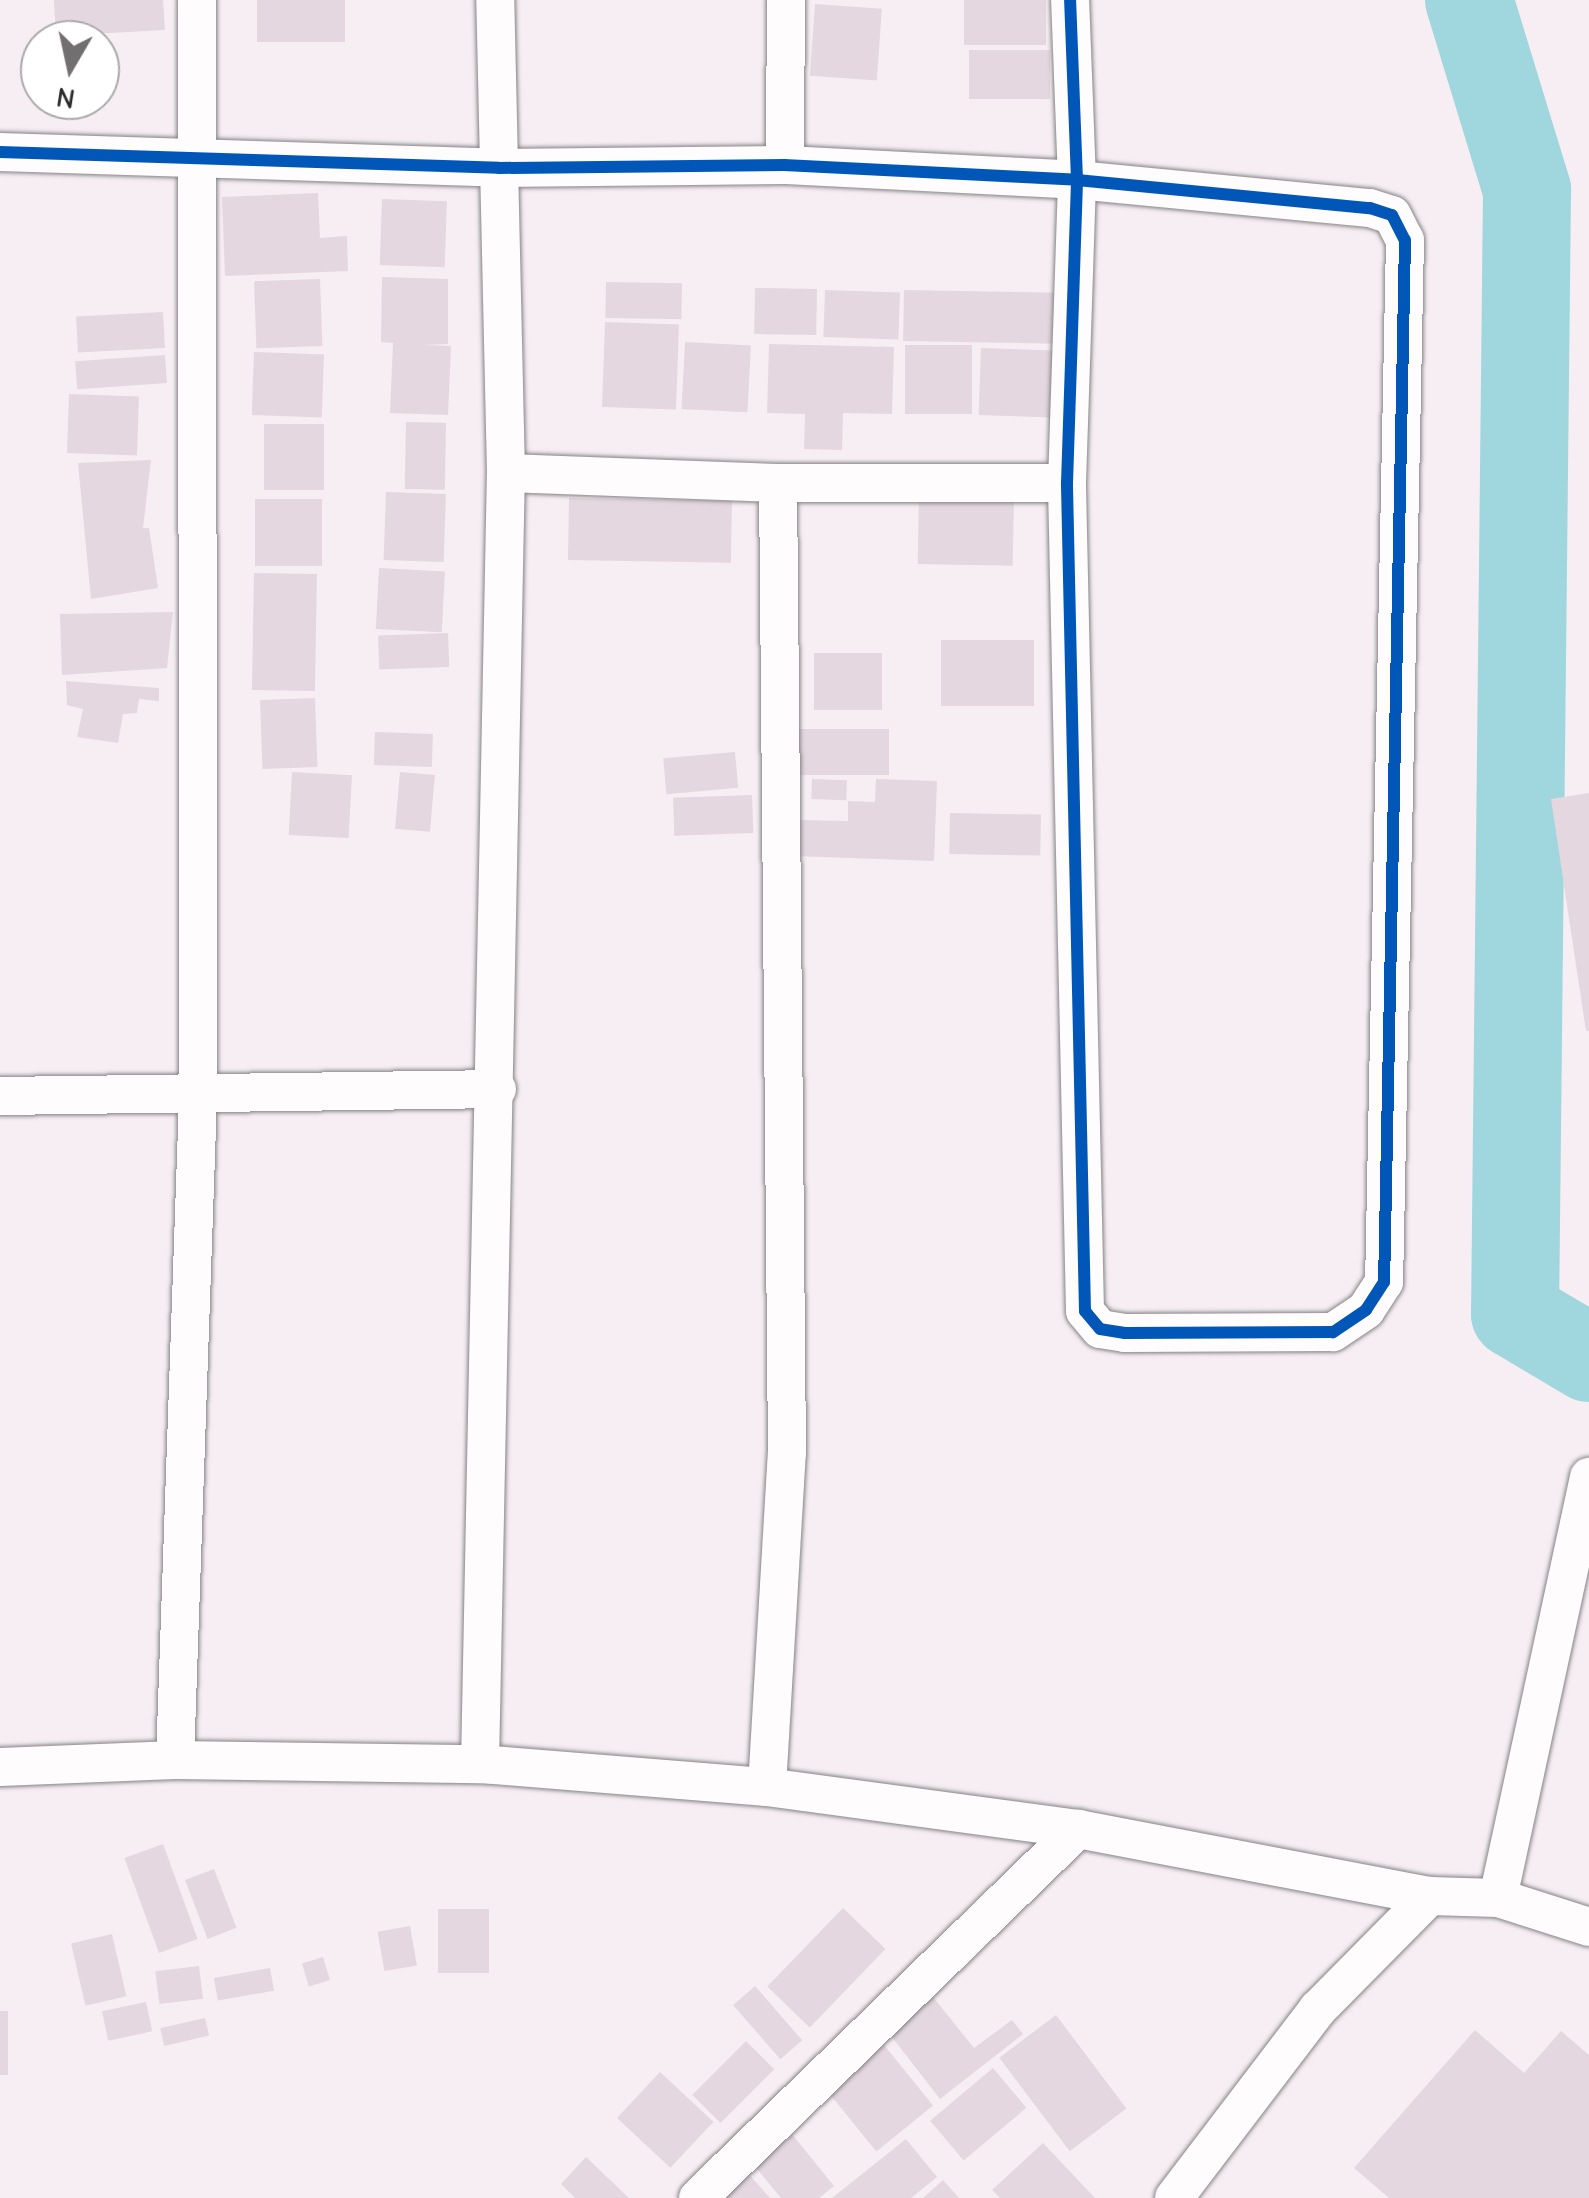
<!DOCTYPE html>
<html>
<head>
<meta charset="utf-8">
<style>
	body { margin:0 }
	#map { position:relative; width:1589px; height:2198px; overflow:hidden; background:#f6eef3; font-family:"Comic Neue",sans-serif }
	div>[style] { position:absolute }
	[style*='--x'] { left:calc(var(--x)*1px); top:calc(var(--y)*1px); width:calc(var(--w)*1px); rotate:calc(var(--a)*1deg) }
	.river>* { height:88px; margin:-44px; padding:0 44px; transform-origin:44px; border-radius:44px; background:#a0d6de }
	.building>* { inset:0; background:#e4d7e0; transform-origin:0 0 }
	.roads { filter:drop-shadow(0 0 2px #868385) drop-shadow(0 0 2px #868385) }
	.street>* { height:38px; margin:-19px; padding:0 19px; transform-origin:19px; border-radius:19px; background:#fefcfd }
	.cycleway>* { height:12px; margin:-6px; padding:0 6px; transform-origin:6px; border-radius:6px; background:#0057b8 }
	span { translate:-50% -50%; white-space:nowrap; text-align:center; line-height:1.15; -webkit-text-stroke:8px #fff; paint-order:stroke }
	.north { position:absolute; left:20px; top:20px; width:100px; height:100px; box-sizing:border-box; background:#fff; border:2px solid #aaa; border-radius:50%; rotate:189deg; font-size:28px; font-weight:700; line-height:40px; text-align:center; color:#2b2b2b }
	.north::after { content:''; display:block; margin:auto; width:35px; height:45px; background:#726f71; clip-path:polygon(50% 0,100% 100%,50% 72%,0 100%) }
</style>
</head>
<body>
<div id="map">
	<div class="river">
		<i style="--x:1469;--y:0;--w:199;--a:73"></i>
		<i style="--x:1527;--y:190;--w:1124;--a:90.61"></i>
		<i style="--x:1515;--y:1314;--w:86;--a:30.7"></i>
	</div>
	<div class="building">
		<i style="clip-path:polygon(54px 0,163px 0,165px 30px,56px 36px)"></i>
		<i style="left:257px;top:0;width:88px;height:42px"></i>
		<i style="left:964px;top:0;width:82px;height:45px"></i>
		<i style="left:815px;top:4px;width:67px;height:72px;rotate:4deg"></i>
		<i style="left:969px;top:50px;width:81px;height:49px"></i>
		<i style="clip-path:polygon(318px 193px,320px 238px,347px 236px,348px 271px,225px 276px,222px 197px)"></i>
		<i style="left:382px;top:199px;width:65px;height:66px;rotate:2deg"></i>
		<i style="clip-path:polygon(382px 277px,448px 279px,448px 344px,424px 345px,451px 346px,448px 415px,390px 413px,393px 343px,381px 342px)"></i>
		<i style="left:320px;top:279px;width:67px;height:66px;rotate:88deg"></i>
		<i style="left:606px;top:282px;width:76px;height:36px;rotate:1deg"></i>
		<i style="left:755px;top:288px;width:62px;height:46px;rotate:1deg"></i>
		<i style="left:825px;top:290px;width:75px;height:47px;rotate:2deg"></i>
		<i style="left:904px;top:290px;width:154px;height:51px;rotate:1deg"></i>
		<i style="left:163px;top:312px;width:36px;height:87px;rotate:87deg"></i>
		<i style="left:605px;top:322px;width:74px;height:85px;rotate:2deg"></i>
		<i style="left:685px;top:342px;width:66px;height:67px;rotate:3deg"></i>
		<i style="clip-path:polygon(769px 344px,894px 347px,892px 414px,843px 413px,842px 450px,804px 449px,805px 414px,767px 413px)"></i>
		<i style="left:905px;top:345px;width:67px;height:69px"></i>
		<i style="left:981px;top:348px;width:73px;height:67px;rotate:2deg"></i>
		<i style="left:254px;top:352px;width:70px;height:63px;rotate:2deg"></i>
		<i style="left:165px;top:355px;width:28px;height:90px;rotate:86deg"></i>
		<i style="left:69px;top:394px;width:70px;height:59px;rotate:2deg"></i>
		<i style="left:406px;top:422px;width:40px;height:67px;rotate:1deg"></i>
		<i style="left:324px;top:424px;width:66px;height:60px;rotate:90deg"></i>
		<i style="clip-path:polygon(151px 460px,143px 528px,149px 528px,158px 588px,91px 599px,78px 463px)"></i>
		<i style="left:919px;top:489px;width:95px;height:75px;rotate:1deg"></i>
		<i style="left:386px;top:492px;width:60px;height:68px;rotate:2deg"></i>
		<i style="left:569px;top:498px;width:163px;height:62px;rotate:1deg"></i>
		<i style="left:255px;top:499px;width:67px;height:67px"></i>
		<i style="left:379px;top:568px;width:66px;height:61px;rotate:3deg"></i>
		<i style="left:254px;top:573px;width:63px;height:117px;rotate:1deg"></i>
		<i style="clip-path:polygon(173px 612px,167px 668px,62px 675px,60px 614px)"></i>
		<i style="left:448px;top:633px;width:34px;height:70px;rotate:88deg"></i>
		<i style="left:941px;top:640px;width:93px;height:66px"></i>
		<i style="left:814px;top:653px;width:68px;height:57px"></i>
		<i style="clip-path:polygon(66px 681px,159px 688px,159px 701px,139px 699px,137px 713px,123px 714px,118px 743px,77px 737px,83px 709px,67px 705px)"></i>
		<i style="left:315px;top:698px;width:69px;height:55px;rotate:88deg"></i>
		<i style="left:794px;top:729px;width:95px;height:46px"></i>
		<i style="left:375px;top:732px;width:58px;height:33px;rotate:2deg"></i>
		<i style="left:735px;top:752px;width:36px;height:72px;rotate:85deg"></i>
		<i style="left:292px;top:772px;width:60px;height:63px;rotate:3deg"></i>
		<i style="left:400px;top:772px;width:35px;height:57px;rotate:5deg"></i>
		<i style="left:812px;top:779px;width:35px;height:20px;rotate:2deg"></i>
		<i style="clip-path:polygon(876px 779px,937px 781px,934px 861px,795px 856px,797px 820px,848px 821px,848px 801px,875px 802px)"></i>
		<i style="clip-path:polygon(1589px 793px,1589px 1031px,1586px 1031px,1551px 799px)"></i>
		<i style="left:752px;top:795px;width:38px;height:79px;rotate:88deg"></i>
		<i style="left:950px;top:813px;width:91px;height:41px;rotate:1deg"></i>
		<i style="left:163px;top:1844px;width:101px;height:41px;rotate:70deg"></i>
		<i style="left:214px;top:1869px;width:63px;height:31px;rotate:69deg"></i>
		<i style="left:843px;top:1908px;width:59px;height:109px;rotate:44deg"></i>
		<i style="left:438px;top:1909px;width:51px;height:64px"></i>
		<i style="left:410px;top:1926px;width:40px;height:33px;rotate:80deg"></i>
		<i style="left:112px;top:1934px;width:64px;height:42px;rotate:77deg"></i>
		<i style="left:323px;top:1957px;width:24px;height:22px;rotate:73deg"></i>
		<i style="left:199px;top:1966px;width:33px;height:44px;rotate:83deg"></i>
		<i style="left:270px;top:1968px;width:23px;height:57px;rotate:80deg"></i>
		<i style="left:755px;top:1986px;width:72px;height:29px;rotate:49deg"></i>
		<i style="clip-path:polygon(933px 1997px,974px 2048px,1012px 2020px,1023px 2034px,940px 2099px,888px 2032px)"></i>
		<i style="left:146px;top:2002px;width:30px;height:45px;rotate:78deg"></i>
		<i style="left:0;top:2011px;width:8px;height:64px"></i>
		<i style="left:1056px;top:2015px;width:117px;height:71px;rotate:53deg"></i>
		<i style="left:205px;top:2018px;width:18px;height:46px;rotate:77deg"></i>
		<i style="clip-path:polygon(1475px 2030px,1524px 2073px,1561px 2031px,1589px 2055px,1589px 2198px,1389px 2198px,1354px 2168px)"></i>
		<i style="left:746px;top:2041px;width:40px;height:76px;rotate:45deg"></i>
		<i style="left:884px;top:2045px;width:78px;height:73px;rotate:51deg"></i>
		<i style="left:993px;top:2068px;width:52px;height:82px;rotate:50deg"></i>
		<i style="left:660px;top:2072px;width:73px;height:63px;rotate:43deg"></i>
		<i style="clip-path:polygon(791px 2133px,834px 2186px,819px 2198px,781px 2198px,753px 2164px)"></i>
		<i style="clip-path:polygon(906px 2139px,937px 2177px,911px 2198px,832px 2198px)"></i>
		<i style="clip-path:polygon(1043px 2143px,1095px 2198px,1000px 2198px,992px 2190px)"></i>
		<i style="clip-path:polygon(586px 2157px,629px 2198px,575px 2198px,561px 2184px)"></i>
		<i style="clip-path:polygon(747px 2172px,770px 2198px,717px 2198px)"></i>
		<i style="clip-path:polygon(943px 2180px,959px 2198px,923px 2198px)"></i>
	</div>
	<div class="roads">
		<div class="street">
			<i style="--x:0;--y:152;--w:499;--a:1.8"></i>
			<i style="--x:499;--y:168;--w:286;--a:-0.6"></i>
			<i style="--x:785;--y:165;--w:292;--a:2.9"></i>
			<i style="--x:1077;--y:180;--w:294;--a:5.5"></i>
			<i style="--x:1370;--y:208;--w:23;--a:18"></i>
			<i style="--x:1392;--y:215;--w:28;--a:63"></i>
			<i style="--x:1405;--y:240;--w:1042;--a:91.15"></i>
			<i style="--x:1384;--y:1282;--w:33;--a:123"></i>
			<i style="--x:1366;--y:1310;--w:40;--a:146"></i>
			<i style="--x:1333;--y:1332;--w:208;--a:179.7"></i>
			<i style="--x:1125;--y:1333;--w:25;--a:-171"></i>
			<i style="--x:1100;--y:1329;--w:23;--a:-130"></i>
			<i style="--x:1085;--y:1311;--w:828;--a:-91.25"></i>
			<i style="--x:1067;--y:483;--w:303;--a:-88.1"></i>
			<i style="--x:1077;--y:180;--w:180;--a:-92.2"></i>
			<i style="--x:785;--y:165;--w:165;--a:-89.7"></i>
			<i style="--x:506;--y:473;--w:272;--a:2.1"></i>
			<i style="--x:0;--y:1096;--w:497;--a:-0.8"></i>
			<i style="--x:175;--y:1760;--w:663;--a:-88.01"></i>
			<i style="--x:198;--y:1097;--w:1097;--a:-90.05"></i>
			<i style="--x:480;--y:1764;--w:1291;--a:-88.85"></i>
			<i style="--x:506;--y:473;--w:473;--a:-91.3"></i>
			<i style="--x:0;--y:1767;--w:175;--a:-2.3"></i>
			<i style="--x:175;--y:1760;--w:305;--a:0.8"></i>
			<i style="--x:480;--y:1764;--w:288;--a:4.6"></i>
			<i style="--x:767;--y:1787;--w:314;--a:7.7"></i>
			<i style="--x:767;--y:1787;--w:334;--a:-86.6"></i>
			<i style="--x:787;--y:1454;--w:971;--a:-90.53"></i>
			<i style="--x:778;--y:483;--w:289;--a:0"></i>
			<i style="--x:1498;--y:1898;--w:431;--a:-77.8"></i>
			<i style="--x:698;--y:2198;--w:530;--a:-44.16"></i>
			<i style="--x:1078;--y:1829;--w:358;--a:10.8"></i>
			<i style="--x:1430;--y:1896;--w:68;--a:1.7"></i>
			<i style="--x:1498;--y:1898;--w:96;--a:17.7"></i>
			<i style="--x:1174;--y:2198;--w:238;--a:-52.7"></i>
			<i style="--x:1318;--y:2009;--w:159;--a:-45.3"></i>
		</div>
	</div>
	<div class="cycleway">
		<i style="--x:0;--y:152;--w:499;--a:1.8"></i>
		<i style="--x:499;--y:168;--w:286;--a:-0.6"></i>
		<i style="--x:785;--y:165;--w:292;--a:2.9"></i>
		<i style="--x:1077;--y:180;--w:294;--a:5.5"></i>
		<i style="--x:1370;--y:208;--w:23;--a:18"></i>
		<i style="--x:1392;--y:215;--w:28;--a:63"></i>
		<i style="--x:1405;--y:240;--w:1042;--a:91.15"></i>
		<i style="--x:1384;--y:1282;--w:33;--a:123"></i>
		<i style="--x:1366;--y:1310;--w:40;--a:146"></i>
		<i style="--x:1333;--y:1332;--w:208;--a:179.7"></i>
		<i style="--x:1125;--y:1333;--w:25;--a:-171"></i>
		<i style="--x:1100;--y:1329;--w:23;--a:-130"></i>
		<i style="--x:1085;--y:1311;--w:828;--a:-91.25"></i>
		<i style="--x:1067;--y:483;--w:303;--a:-88.1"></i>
		<i style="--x:1077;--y:180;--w:180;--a:-92.2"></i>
	</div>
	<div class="north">N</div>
</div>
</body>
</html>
